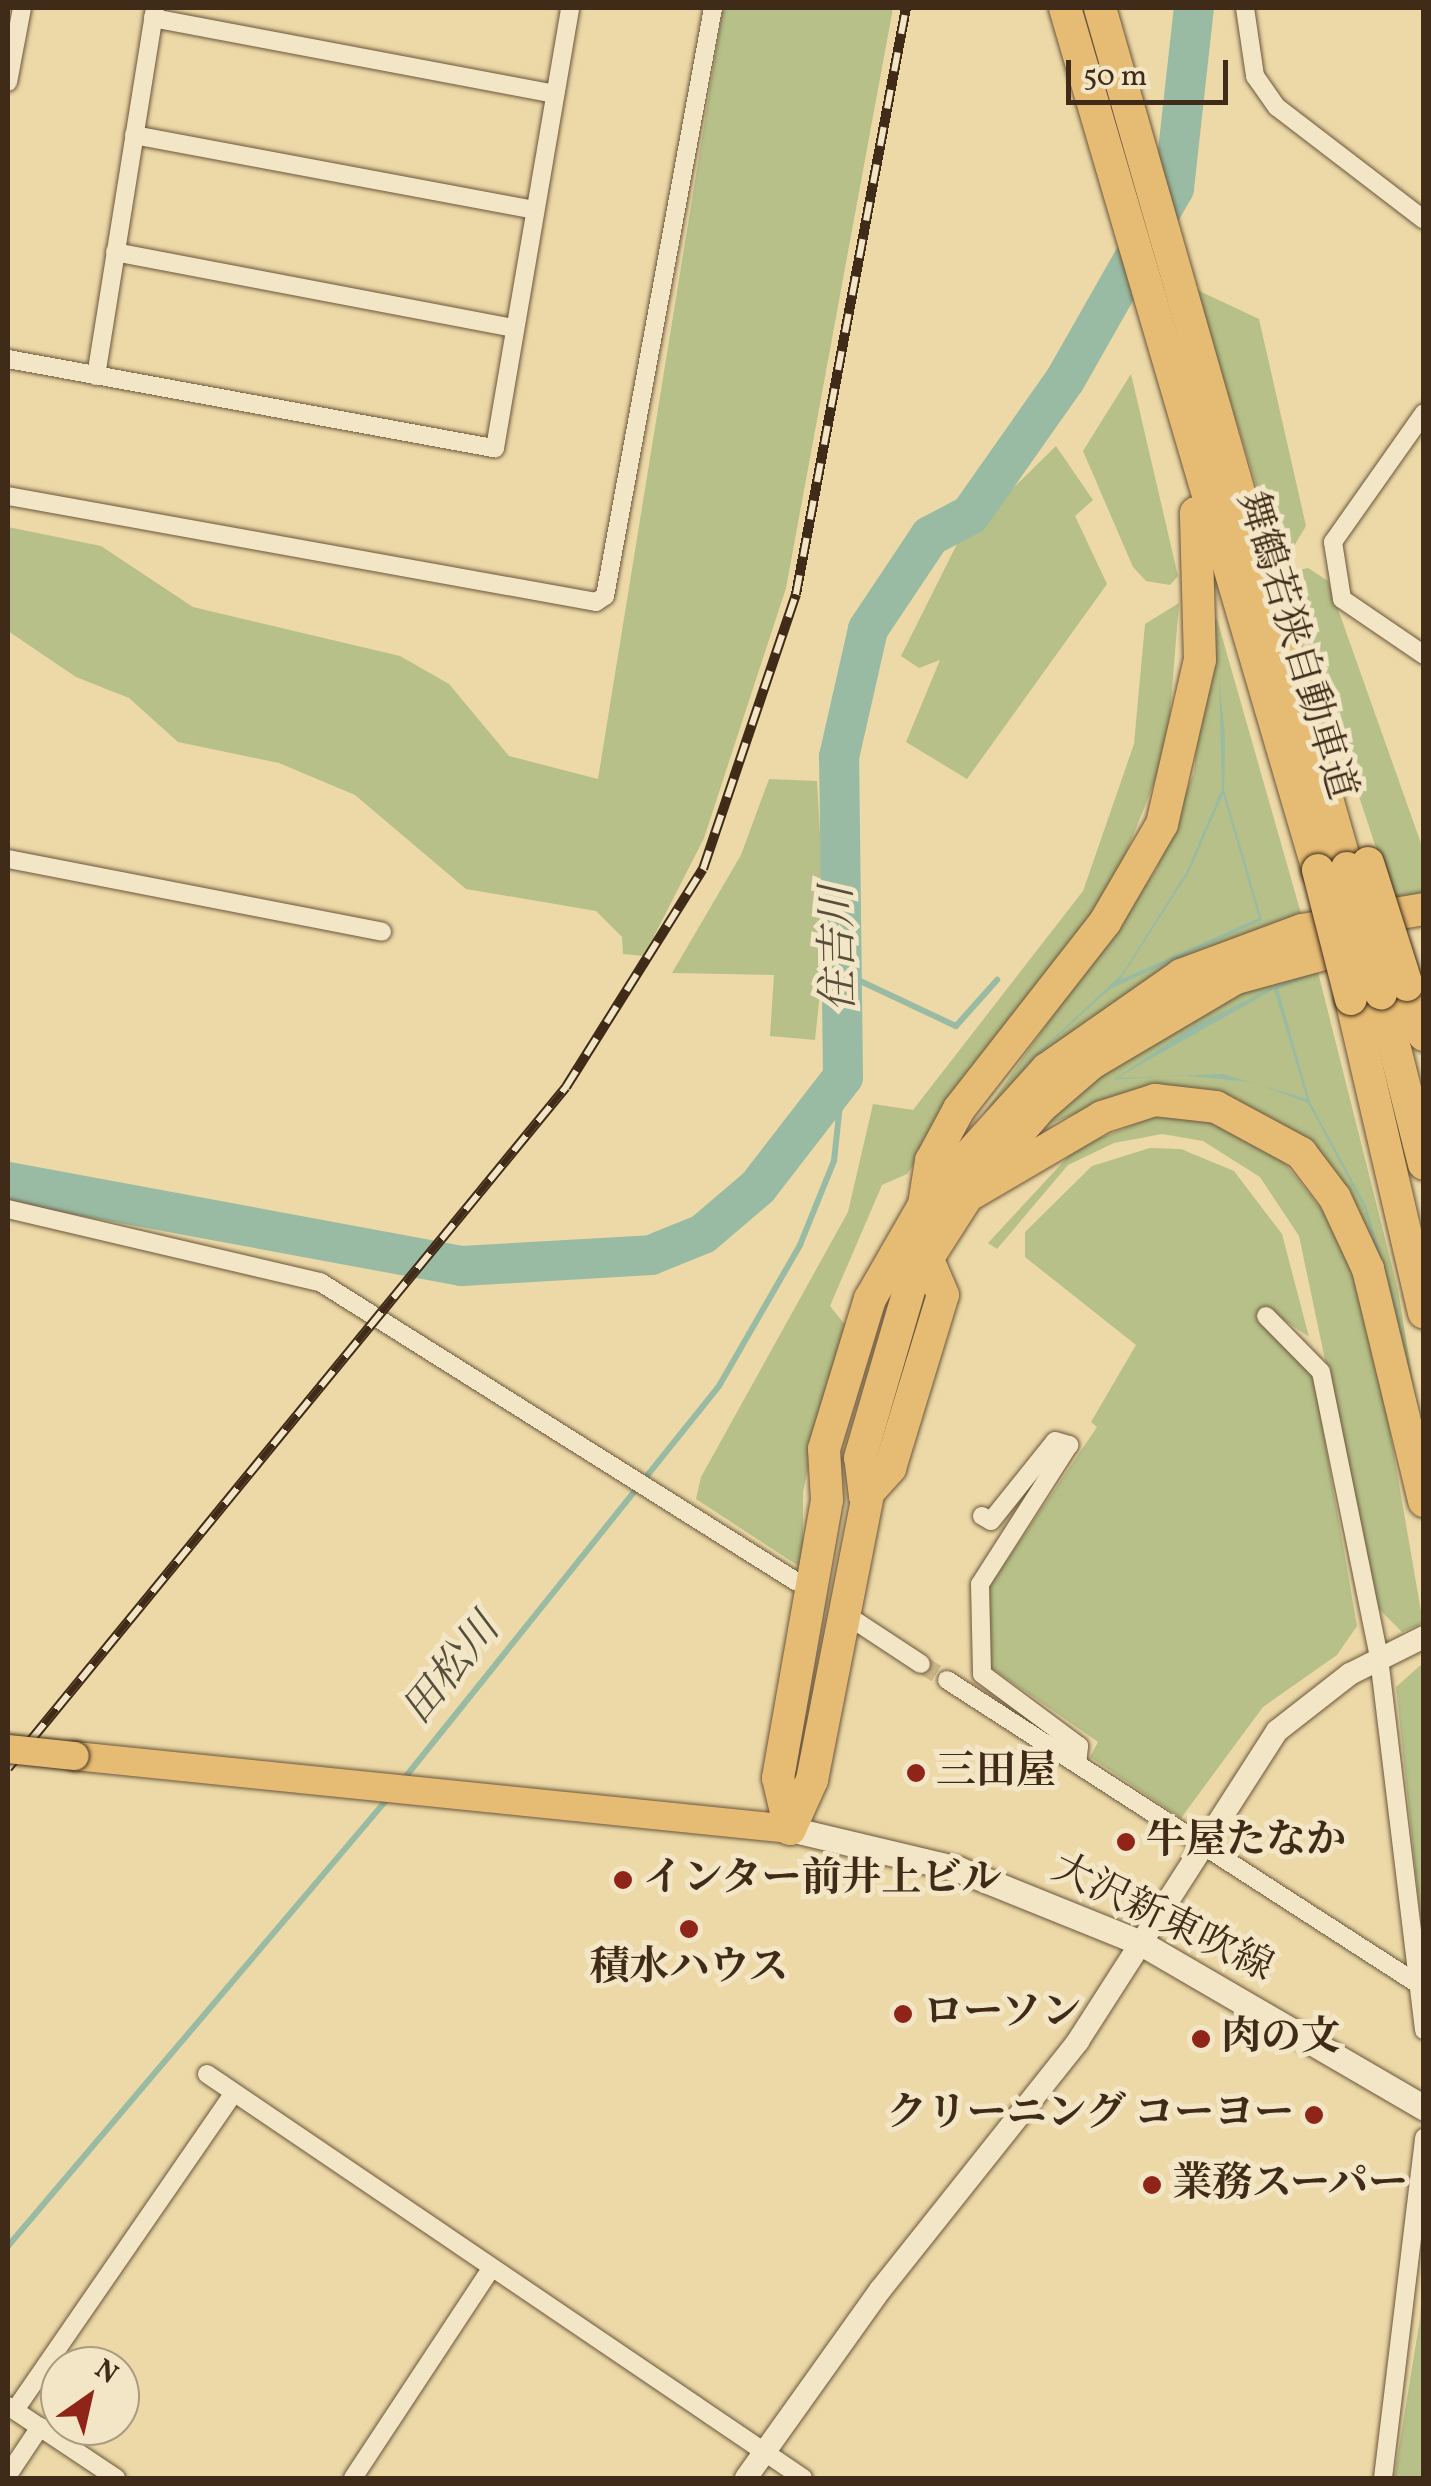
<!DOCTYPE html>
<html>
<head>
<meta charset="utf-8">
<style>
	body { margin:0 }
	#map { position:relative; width:1431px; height:2486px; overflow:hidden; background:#ecd9a7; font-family:Vollkorn,"Noto Serif JP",serif }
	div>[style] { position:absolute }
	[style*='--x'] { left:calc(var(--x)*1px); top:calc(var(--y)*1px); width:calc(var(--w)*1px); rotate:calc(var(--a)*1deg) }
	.green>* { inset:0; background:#b6c088 }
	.water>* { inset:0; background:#99bba3 }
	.stream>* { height:6px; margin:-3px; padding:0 3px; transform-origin:3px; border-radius:3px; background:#99bba3 }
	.river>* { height:40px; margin:-20px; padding:0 20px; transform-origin:20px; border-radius:20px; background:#99bba3 }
	.minor-tunnel>* { height:18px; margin-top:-9px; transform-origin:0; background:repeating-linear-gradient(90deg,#cab68a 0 18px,transparent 0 27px) }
	.roads { filter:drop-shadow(0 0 2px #6b563c) drop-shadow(0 0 2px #6b563c) }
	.minor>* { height:18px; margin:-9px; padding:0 9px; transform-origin:9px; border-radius:9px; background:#f3e6c6 }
	.tertiary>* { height:22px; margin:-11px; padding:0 11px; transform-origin:11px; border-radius:11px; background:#f3e6c6 }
	.secondary>* { height:25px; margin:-12.5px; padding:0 12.5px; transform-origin:12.5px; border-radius:12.5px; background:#f3e6c6 }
	.primary>* { height:28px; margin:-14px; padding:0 14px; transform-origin:14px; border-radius:14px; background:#e6bc74 }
	.motorway>* { height:32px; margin:-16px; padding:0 16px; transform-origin:16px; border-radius:16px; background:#e6bc74 }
	.rail>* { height:10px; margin-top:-5px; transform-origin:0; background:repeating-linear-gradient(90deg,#f3e6c6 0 19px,#402b18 0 38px); box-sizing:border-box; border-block:2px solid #402b18 }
	.bridges { filter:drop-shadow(0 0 2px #402b18) drop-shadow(0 0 2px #402b18) }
	.primary-bridge>* { height:28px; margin:-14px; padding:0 14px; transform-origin:14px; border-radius:14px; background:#e6bc74 }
	.motorway-bridge>* { height:32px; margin:-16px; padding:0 16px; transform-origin:16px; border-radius:16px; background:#e6bc74 }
	.dots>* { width:28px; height:28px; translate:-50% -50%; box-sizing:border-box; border:5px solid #f3e6c6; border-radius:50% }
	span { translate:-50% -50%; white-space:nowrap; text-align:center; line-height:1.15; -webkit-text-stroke:10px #f3e6c6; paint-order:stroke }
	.street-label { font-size:40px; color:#402b18 }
	.poi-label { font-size:40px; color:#402b18; font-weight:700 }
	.left { translate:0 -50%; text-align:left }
	.right { translate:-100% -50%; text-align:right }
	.water-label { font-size:42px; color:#564f3b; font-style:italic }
	.frame { position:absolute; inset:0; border:10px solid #402b18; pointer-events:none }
	.north { position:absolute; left:40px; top:2346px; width:100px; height:100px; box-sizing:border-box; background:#f3e6c6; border:2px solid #ab9b80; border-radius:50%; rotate:34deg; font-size:28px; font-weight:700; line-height:40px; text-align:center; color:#402b18 }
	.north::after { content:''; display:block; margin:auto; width:35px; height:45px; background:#8f2418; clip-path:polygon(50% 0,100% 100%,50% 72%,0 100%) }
	.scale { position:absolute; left:1066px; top:60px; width:162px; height:45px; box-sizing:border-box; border:5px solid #402b18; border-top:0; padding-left:12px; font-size:30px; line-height:35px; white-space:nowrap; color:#402b18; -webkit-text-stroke:8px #f3e6c6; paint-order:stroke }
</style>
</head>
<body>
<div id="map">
	<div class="green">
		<i style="clip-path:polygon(723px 8px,893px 8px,786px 588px,704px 838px,644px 956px,623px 954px,622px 937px,596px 911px,466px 889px,355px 795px,279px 763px,178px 742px,129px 698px,76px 677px,8px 631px,8px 527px,101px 546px,193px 607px,400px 656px,449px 684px,509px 756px,598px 779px)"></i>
		<i style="clip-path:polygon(1195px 289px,1259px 319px,1306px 526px,1294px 546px,1277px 551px)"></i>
		<i style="clip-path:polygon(1131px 374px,1178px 576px,1170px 585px,1146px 581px,1133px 567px,1083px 451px)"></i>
		<i style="clip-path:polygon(1056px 446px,1093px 500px,1075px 516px,1107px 584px,967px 779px,906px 742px,940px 660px,919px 668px,901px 656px,958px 542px)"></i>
		<i style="clip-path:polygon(1308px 568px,1328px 581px,1423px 849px,1423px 895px,1393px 899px,1285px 573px)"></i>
		<i style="clip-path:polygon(1179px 603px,1167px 751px,1114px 883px,907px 1174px,882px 1185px,830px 1306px,851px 1332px,827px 1382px,803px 1492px,803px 1569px,696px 1499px,701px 1477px,848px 1212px,873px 1104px,913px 1110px,1083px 891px,1134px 744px,1145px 624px)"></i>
		<i style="clip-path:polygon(1217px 619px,1302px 917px,1137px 988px,984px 1113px,1156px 870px,1194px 772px,1208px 620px)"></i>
		<i style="clip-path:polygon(769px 779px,817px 781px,826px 936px,815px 1040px,770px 1036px,774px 975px,672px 973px,741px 855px)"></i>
		<i style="clip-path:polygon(1316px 964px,1398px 1290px,1423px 1443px,1384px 1290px,1282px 1125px,1245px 1106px,1126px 1093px,1038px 1129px,1076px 1091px,1208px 1006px)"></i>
		<i style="clip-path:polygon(1161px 1114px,1216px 1121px,1276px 1152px,1339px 1231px,1377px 1356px,1423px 1623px,1402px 1632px,1377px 1607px,1299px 1236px,1260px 1177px,1203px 1141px,1162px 1134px,1114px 1143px,1068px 1165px,997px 1249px,988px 1243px,1077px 1147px)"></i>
		<i style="clip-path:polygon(1150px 1148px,1181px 1149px,1234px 1171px,1282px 1234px,1309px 1337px,1271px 1311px,1314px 1378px,1357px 1626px,1337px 1655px,1263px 1707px,1181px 1818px,1090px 1757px,1098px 1742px,990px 1667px,988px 1588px,1097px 1427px,1091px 1422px,1136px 1345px,1025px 1257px,1025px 1232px,1092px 1166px)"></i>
		<i style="clip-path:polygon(1423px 1663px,1423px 1942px,1396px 1687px)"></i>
		<i style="clip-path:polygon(1423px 2276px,1423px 2478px,1394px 2478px,1420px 2319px)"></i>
	</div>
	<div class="water">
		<i style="clip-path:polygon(evenodd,1219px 677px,1225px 738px,1224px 790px,1262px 920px,1110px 989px,1001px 1087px,1122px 974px,1187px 871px,1222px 789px,1219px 677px,1223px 794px,1259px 918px,1120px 980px,1189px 872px,1223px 794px)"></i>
		<i style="clip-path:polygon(evenodd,1317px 973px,1278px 989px,1310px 1102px,1366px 1206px,1397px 1308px,1409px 1363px,1364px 1207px,1308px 1103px,1252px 1082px,1179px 1075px,1113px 1080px,1053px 1120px,1194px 1026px,1271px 988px,1317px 973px,1274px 989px,1307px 1099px,1223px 1074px,1117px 1078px,1274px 989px)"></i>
	</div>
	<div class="stream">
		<i style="--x:839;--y:971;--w:129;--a:25.2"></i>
		<i style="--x:956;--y:1026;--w:62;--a:-48.3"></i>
		<i style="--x:403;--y:1780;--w:505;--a:-51.27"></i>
		<i style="--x:719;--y:1386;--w:163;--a:-60.1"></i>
		<i style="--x:800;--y:1245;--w:91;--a:-68"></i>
		<i style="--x:834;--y:1161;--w:84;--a:-83.9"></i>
		<i style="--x:8;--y:2246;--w:589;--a:-49.68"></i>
	</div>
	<div class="river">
		<i style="--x:8;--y:1182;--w:462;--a:10.5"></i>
		<i style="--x:462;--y:1266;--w:189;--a:-3.3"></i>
		<i style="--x:651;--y:1255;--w:56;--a:-22"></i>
		<i style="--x:703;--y:1234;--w:72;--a:-40.5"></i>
		<i style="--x:758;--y:1187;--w:139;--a:-52.3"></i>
		<i style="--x:843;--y:1077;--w:320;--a:-90.7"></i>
		<i style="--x:839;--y:757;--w:131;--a:-77.2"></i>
		<i style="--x:868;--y:629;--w:112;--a:-56.3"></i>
		<i style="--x:930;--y:536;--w:45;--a:-27.7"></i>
		<i style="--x:970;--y:515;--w:165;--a:-54.9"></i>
		<i style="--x:1065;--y:380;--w:221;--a:-60.4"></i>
		<i style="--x:1174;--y:188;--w:181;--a:-83.7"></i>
	</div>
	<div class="minor-tunnel">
		<i style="--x:921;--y:1664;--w:31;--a:32"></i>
	</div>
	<div class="roads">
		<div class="minor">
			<i style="--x:1245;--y:8;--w:69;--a:81.6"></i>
			<i style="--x:1255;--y:76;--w:38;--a:55"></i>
			<i style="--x:1277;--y:107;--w:185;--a:37.5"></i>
			<i style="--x:153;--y:18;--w:409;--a:10.7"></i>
			<i style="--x:8;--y:82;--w:75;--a:-79.3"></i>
			<i style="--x:134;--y:135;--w:407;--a:10.6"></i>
			<i style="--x:115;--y:252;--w:406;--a:10.8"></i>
			<i style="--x:8;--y:359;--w:495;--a:10.4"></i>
			<i style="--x:495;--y:448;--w:446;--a:-80.3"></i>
			<i style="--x:96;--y:376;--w:373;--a:-80.9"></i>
			<i style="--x:1424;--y:413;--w:158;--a:125.2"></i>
			<i style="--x:1333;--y:542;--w:58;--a:81"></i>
			<i style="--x:1342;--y:599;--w:99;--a:34.3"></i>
			<i style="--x:8;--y:496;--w:597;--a:10.22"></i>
			<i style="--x:596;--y:602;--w:11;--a:-34"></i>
			<i style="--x:605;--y:596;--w:598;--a:-79.59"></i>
			<i style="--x:8;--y:859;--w:381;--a:11"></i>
			<i style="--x:8;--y:1209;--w:320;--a:13.2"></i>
			<i style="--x:320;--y:1282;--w:563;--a:32.17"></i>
			<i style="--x:1266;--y:1316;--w:78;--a:45.5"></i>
			<i style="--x:1321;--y:1372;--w:292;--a:78.5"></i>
			<i style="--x:1379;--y:1658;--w:375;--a:83.1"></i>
			<i style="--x:982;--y:1516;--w:10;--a:29"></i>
			<i style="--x:991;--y:1521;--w:102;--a:-51.3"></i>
			<i style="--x:1055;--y:1441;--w:15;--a:16"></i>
			<i style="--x:1069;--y:1445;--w:165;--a:122.6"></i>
			<i style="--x:980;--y:1584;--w:90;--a:88.7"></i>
			<i style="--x:982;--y:1674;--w:121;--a:36.6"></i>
			<i style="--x:1079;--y:1746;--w:18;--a:96"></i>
			<i style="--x:854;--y:1620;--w:80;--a:33.3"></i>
			<i style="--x:947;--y:1680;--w:568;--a:32.85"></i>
			<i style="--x:207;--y:2074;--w:720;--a:34.13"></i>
			<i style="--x:8;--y:2406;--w:130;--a:33.7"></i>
			<i style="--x:15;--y:2410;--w:385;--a:-55.4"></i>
			<i style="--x:8;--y:2475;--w:58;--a:-56.3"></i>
			<i style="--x:353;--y:2478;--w:249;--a:-56.6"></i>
			<i style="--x:1383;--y:2478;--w:343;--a:-83.1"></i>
		</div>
		<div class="tertiary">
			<i style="--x:746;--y:2478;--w:232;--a:-54.5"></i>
			<i style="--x:881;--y:2289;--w:317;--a:-51.5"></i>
			<i style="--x:1078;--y:2041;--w:368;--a:-57.3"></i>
			<i style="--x:1277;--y:1731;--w:93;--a:-38"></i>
			<i style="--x:1350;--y:1674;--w:83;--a:-26.6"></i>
		</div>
		<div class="secondary">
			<i style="--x:790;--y:1829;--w:173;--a:13.4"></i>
			<i style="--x:958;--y:1869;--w:197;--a:22"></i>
			<i style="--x:1141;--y:1943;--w:328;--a:30.2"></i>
		</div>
		<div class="primary">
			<i style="--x:75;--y:1756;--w:719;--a:5.83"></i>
		</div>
		<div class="motorway">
			<i style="--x:1065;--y:8;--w:898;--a:73.64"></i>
			<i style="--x:1100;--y:8;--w:895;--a:73.98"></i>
			<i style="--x:1407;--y:985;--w:53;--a:71.2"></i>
			<i style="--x:1381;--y:993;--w:176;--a:75.9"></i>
			<i style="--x:1351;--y:999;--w:322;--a:76.9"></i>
			<i style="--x:971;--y:1194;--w:152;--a:-30.4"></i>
			<i style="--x:1102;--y:1117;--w:56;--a:-17.8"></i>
			<i style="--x:1155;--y:1100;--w:61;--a:6.5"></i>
			<i style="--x:1216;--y:1107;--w:97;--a:28.4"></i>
			<i style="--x:1301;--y:1153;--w:56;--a:52.9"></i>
			<i style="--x:1335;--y:1198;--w:78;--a:65.1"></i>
			<i style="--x:1368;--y:1269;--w:239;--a:76.4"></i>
			<i style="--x:924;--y:1205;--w:45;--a:-81"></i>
			<i style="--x:931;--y:1161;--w:59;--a:-61.7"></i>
			<i style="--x:959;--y:1109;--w:237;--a:-52"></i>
			<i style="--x:1105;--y:922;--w:113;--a:-59.8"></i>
			<i style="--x:1162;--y:824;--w:168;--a:-77"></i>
			<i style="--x:1200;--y:660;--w:147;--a:-91.6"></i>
			<i style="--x:865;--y:1496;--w:38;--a:-97"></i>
			<i style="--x:860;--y:1458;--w:181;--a:-73.7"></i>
			<i style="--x:911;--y:1284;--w:126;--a:-57.3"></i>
			<i style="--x:979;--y:1178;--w:94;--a:-48.9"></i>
			<i style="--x:1041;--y:1107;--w:67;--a:-40.8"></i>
			<i style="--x:1092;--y:1063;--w:167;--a:-30.6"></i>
			<i style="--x:1236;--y:978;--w:134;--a:-15.2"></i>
			<i style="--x:865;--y:1496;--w:38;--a:-48"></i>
			<i style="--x:890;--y:1468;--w:181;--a:-73"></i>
			<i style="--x:943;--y:1295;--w:34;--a:-113"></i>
			<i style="--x:790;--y:1829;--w:52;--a:-103.2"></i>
			<i style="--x:778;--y:1778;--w:282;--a:-80"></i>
			<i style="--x:827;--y:1500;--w:51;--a:-93.4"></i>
			<i style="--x:824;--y:1449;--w:157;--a:-73"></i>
			<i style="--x:870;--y:1299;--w:108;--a:-60.1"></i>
			<i style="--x:924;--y:1205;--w:183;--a:-47.9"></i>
			<i style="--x:1047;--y:1069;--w:164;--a:-35"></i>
			<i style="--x:1181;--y:975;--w:129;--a:-20.4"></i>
			<i style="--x:1302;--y:930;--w:124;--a:-9.8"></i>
			<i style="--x:790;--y:1829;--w:54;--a:-65.8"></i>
			<i style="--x:812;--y:1780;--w:307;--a:-78.9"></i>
		</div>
	</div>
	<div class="rail">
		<i style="--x:8;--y:1768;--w:880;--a:-50.67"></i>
		<i style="--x:566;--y:1087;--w:257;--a:-57.9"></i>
		<i style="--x:703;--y:869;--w:290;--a:-71.3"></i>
		<i style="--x:796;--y:594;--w:596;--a:-79.37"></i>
	</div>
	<div class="bridges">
		<div class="primary-bridge">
			<i style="--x:8;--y:1749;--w:67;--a:6"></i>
		</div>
		<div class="motorway-bridge">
			<i style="--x:1368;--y:863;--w:128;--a:72.3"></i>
			<i style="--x:1347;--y:868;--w:130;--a:74.8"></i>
			<i style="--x:1318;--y:870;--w:133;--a:75.7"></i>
		</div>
	</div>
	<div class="dots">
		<i style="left:916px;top:1773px;background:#8f2418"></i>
		<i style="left:1126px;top:1842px;background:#8f2418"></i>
		<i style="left:623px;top:1880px;background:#8f2418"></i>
		<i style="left:689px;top:1929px;background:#8f2418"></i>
		<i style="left:903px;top:2014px;background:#8f2418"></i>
		<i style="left:1201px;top:2039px;background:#8f2418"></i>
		<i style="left:1314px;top:2115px;background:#8f2418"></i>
		<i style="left:1152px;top:2185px;background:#8f2418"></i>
	</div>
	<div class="street-label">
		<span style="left:1295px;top:646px;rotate:73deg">舞鶴若狭自動車道</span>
		<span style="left:1162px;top:1919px;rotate:26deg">大沢新東吹線</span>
	</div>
	<div class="poi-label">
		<span class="left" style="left:936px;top:1773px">三田屋</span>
		<span class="left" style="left:1146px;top:1842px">牛屋たなか</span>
		<span class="left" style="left:643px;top:1880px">インター前井上ビル</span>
		<span style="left:689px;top:1969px">積水ハウス</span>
		<span class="left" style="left:923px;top:2014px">ローソン</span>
		<span class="left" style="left:1221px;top:2039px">肉の文</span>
		<span class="right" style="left:1294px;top:2115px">クリーニング コーヨー</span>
		<span class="left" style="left:1172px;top:2185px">業務スーパー</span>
	</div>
	<div class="water-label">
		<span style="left:841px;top:949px;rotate:-91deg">住吉川</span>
		<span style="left:453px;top:1671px;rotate:-51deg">田松川</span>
	</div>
	<div class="frame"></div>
	<div class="north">N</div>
	<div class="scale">50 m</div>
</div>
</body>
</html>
